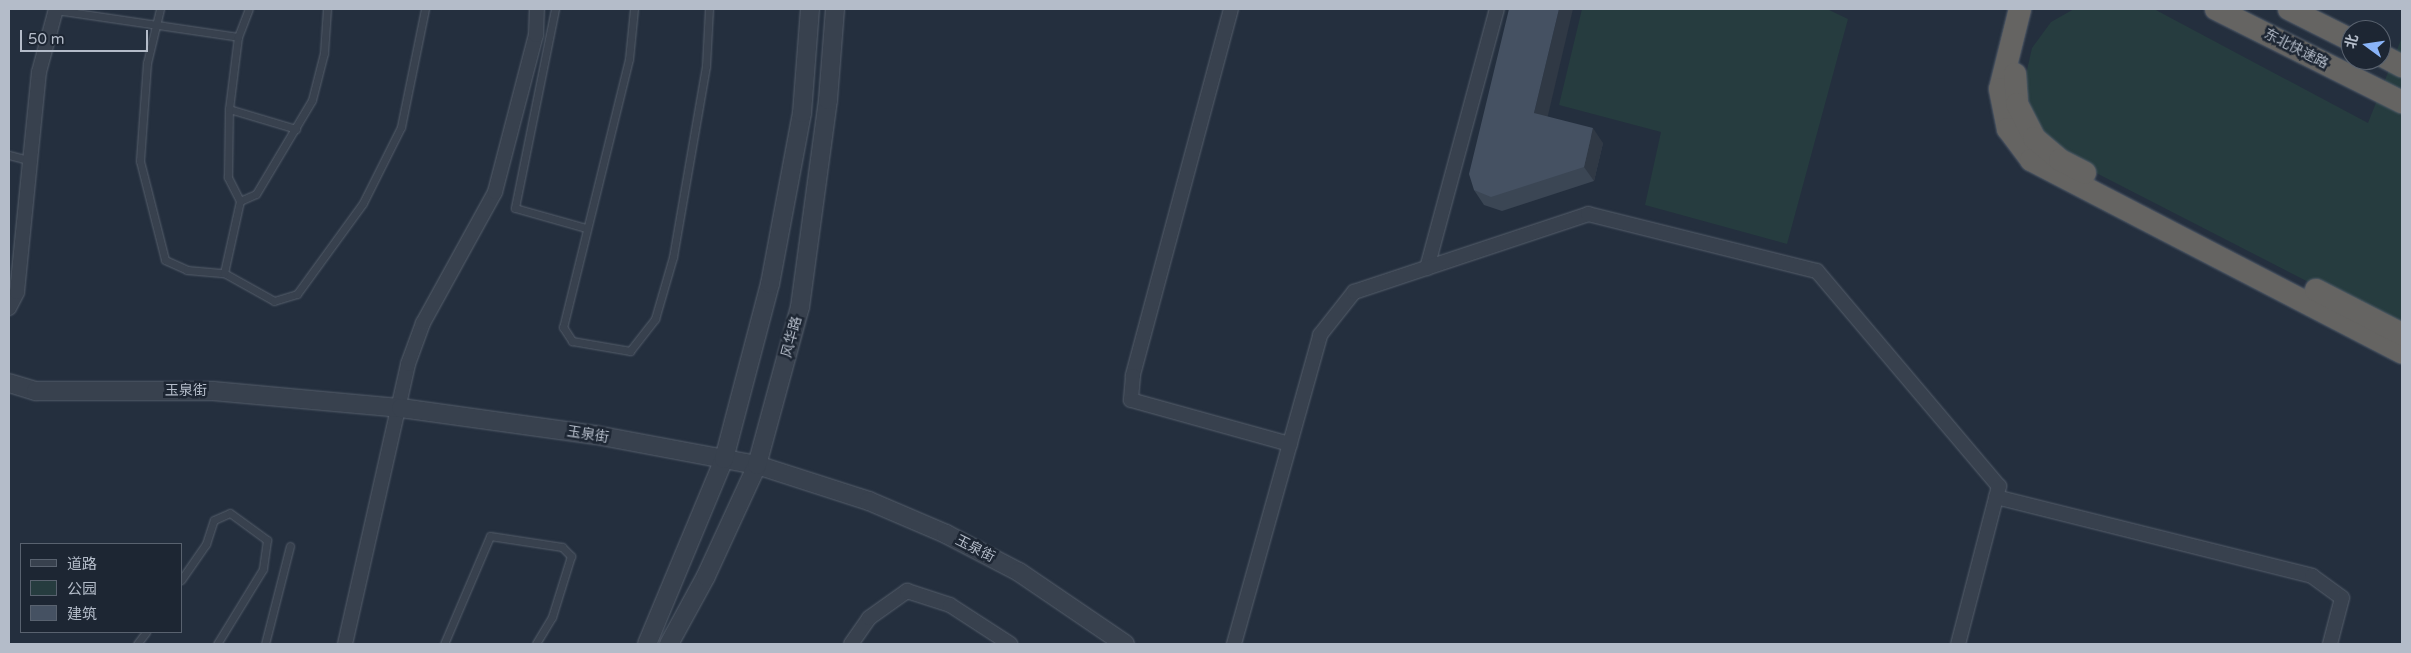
<!DOCTYPE html>
<html>
<head>
<meta charset="utf-8">
<style>
	body { margin:0 }
	#map { position:relative; width:2411px; height:653px; overflow:hidden; background:#242f3e; font-family:"Varela Round","Noto Sans SC",sans-serif }
	div>[style] { position:absolute }
	[style*='--x'] { left:calc(var(--x)*1px); top:calc(var(--y)*1px); width:calc(var(--w)*1px); rotate:calc(var(--a)*1deg) }
	.green>* { inset:0; background:#263c3f }
	.roads { filter:drop-shadow(0 0 1px #565f6c) drop-shadow(0 0 1px #565f6c) }
	.service>* { height:7px; margin:-3.5px; padding:0 3.5px; transform-origin:3.5px; border-radius:3.5px; background:#38414e }
	.minor>* { height:14px; margin:-7px; padding:0 7px; transform-origin:7px; border-radius:7px; background:#38414e }
	.tertiary>* { height:18px; margin:-9px; padding:0 9px; transform-origin:9px; border-radius:9px; background:#38414e }
	.trunk>* { height:22px; margin:-11px; padding:0 11px; transform-origin:11px; border-radius:11px; background:#656462 }
	.wall>* { inset:0; background:#3b4654 }
	.shaded-wall>* { inset:0; background:#303945 }
	.building>* { inset:0; background:#455162 }
	span { translate:-50% -50%; white-space:nowrap; text-align:center; line-height:1.15; -webkit-text-stroke:5px #1d2633; paint-order:stroke }
	.street-label { font-size:14px; color:#b4bcc9 }
	.frame { position:absolute; inset:0; border:10px solid #b4bcc9; pointer-events:none }
	.legend { position:absolute; left:20px; top:543px; width:162px; height:90px; box-sizing:border-box; background:#1d2633; border:1px solid #59626f; margin:0; padding:6px 9px; list-style:none; font-size:15px; color:#b4bcc9 }
	.legend li { display:flex; align-items:center; gap:10px; height:25px }
	.legend b { width:25px; border:1px solid #59626f }
	.north { position:absolute; left:2341px; top:20px; width:50px; height:50px; box-sizing:border-box; background:#1d2633; border:1px solid #59626f; border-radius:50%; rotate:284deg; font-size:14px; font-weight:700; line-height:20px; text-align:center; color:#b4bcc9 }
	.north::after { content:''; display:block; margin:auto; width:18px; height:22px; background:#8ab4f8; clip-path:polygon(50% 0,100% 100%,50% 72%,0 100%) }
	.scale { position:absolute; left:20px; top:30px; width:128px; height:22px; box-sizing:border-box; border:2px solid #b4bcc9; border-top:0; padding-left:6px; font-size:15px; line-height:18px; white-space:nowrap; color:#b4bcc9; -webkit-text-stroke:4px #1d2633; paint-order:stroke }
</style>
</head>
<body>
<div id="map">
	<div class="green">
		<i style="clip-path:polygon(1582px 9px,1827px 9px,1848px 19px,1787px 244px,1645px 205px,1661px 132px,1559px 105px)"></i>
		<i style="clip-path:polygon(2074px 9px,2154px 9px,2368px 123px,2402px 37px,2402px 330px,2067px 158px,2034px 121px,2024px 83px,2032px 48px,2051px 22px)"></i>
	</div>
	<div class="roads">
		<div class="service">
			<i style="--x:160;--y:9;--w:56;--a:103.5"></i>
			<i style="--x:147;--y:63;--w:98;--a:94.1"></i>
			<i style="--x:140;--y:161;--w:102;--a:75.8"></i>
			<i style="--x:165;--y:260;--w:24;--a:24"></i>
			<i style="--x:187;--y:270;--w:37;--a:5"></i>
			<i style="--x:224;--y:273;--w:57;--a:29.2"></i>
			<i style="--x:274;--y:301;--w:24;--a:-17"></i>
			<i style="--x:297;--y:294;--w:112;--a:-54"></i>
			<i style="--x:363;--y:203;--w:85;--a:-63.4"></i>
			<i style="--x:401;--y:127;--w:120;--a:-78.5"></i>
			<i style="--x:555;--y:9;--w:203;--a:101.4"></i>
			<i style="--x:515;--y:208;--w:74;--a:15.7"></i>
			<i style="--x:634;--y:9;--w:50;--a:95.7"></i>
			<i style="--x:629;--y:59;--w:276;--a:103.8"></i>
			<i style="--x:563;--y:327;--w:17;--a:57"></i>
			<i style="--x:572;--y:341;--w:59;--a:9.8"></i>
			<i style="--x:630;--y:351;--w:41;--a:-52"></i>
			<i style="--x:655;--y:319;--w:65;--a:-73.8"></i>
			<i style="--x:673;--y:257;--w:194;--a:-80.2"></i>
			<i style="--x:706;--y:66;--w:57;--a:-87"></i>
			<i style="--x:56;--y:10;--w:184;--a:8.4"></i>
			<i style="--x:229;--y:109;--w:70;--a:16.6"></i>
			<i style="--x:9;--y:155;--w:24;--a:15"></i>
			<i style="--x:240;--y:201;--w:17;--a:-24"></i>
			<i style="--x:256;--y:194;--w:109;--a:-59.2"></i>
			<i style="--x:312;--y:100;--w:49;--a:-75.7"></i>
			<i style="--x:324;--y:53;--w:44;--a:-86.1"></i>
			<i style="--x:224;--y:273;--w:74;--a:-77.5"></i>
			<i style="--x:240;--y:201;--w:27;--a:-117"></i>
			<i style="--x:228;--y:177;--w:68;--a:-89.2"></i>
			<i style="--x:229;--y:109;--w:73;--a:-82.9"></i>
			<i style="--x:238;--y:37;--w:30;--a:-69"></i>
			<i style="--x:181;--y:580;--w:44;--a:-55.2"></i>
			<i style="--x:206;--y:544;--w:25;--a:-72"></i>
			<i style="--x:214;--y:520;--w:17;--a:-24"></i>
			<i style="--x:230;--y:513;--w:46;--a:36.1"></i>
			<i style="--x:267;--y:540;--w:29;--a:98"></i>
			<i style="--x:263;--y:569;--w:88;--a:121.5"></i>
			<i style="--x:137;--y:644;--w:15;--a:-53"></i>
			<i style="--x:265;--y:644;--w:101;--a:-75.7"></i>
			<i style="--x:444;--y:644;--w:117;--a:-66.9"></i>
			<i style="--x:490;--y:536;--w:73;--a:8.7"></i>
			<i style="--x:562;--y:547;--w:13;--a:45"></i>
			<i style="--x:571;--y:556;--w:64;--a:107.3"></i>
			<i style="--x:552;--y:617;--w:31;--a:121"></i>
		</div>
		<div class="minor">
			<i style="--x:1231;--y:9;--w:380;--a:105"></i>
			<i style="--x:1133;--y:376;--w:24;--a:95"></i>
			<i style="--x:1131;--y:400;--w:165;--a:15.5"></i>
			<i style="--x:1427;--y:268;--w:268;--a:-74.9"></i>
			<i style="--x:9;--y:308;--w:18;--a:-63"></i>
			<i style="--x:17;--y:292;--w:221;--a:-84.3"></i>
			<i style="--x:39;--y:72;--w:65;--a:-74.9"></i>
			<i style="--x:1996;--y:497;--w:326;--a:14"></i>
			<i style="--x:2312;--y:576;--w:37;--a:36"></i>
			<i style="--x:2342;--y:598;--w:48;--a:104.6"></i>
			<i style="--x:345;--y:644;--w:287;--a:-77.3"></i>
			<i style="--x:408;--y:364;--w:44;--a:-69.9"></i>
			<i style="--x:423;--y:323;--w:149;--a:-61.2"></i>
			<i style="--x:495;--y:192;--w:162;--a:-75.4"></i>
			<i style="--x:536;--y:35;--w:26;--a:-88"></i>
			<i style="--x:851;--y:644;--w:32;--a:-55"></i>
			<i style="--x:869;--y:618;--w:47;--a:-35.4"></i>
			<i style="--x:907;--y:591;--w:45;--a:18"></i>
			<i style="--x:950;--y:605;--w:72;--a:33"></i>
			<i style="--x:1234;--y:644;--w:321;--a:-74.4"></i>
			<i style="--x:1320;--y:335;--w:55;--a:-51.7"></i>
			<i style="--x:1354;--y:292;--w:247;--a:-18.4"></i>
			<i style="--x:1588;--y:214;--w:236;--a:14"></i>
			<i style="--x:1817;--y:271;--w:282;--a:49.8"></i>
			<i style="--x:1999;--y:486;--w:163;--a:104.5"></i>
		</div>
		<div class="tertiary">
			<i style="--x:9;--y:383;--w:28;--a:17"></i>
			<i style="--x:36;--y:391;--w:177;--a:0"></i>
			<i style="--x:213;--y:391;--w:189;--a:5.2"></i>
			<i style="--x:401;--y:408;--w:197;--a:7.9"></i>
			<i style="--x:596;--y:435;--w:164;--a:10.6"></i>
			<i style="--x:757;--y:465;--w:118;--a:17.8"></i>
			<i style="--x:869;--y:501;--w:84;--a:23.2"></i>
			<i style="--x:946;--y:534;--w:82;--a:27.5"></i>
			<i style="--x:1019;--y:572;--w:128;--a:34.2"></i>
			<i style="--x:647;--y:644;--w:200;--a:-67.4"></i>
			<i style="--x:724;--y:459;--w:181;--a:-75.3"></i>
			<i style="--x:770;--y:284;--w:174;--a:-79.4"></i>
			<i style="--x:802;--y:113;--w:104;--a:-85.6"></i>
			<i style="--x:669;--y:644;--w:77;--a:-61.4"></i>
			<i style="--x:706;--y:576;--w:122;--a:-65.3"></i>
			<i style="--x:757;--y:465;--w:164;--a:-74.8"></i>
			<i style="--x:800;--y:307;--w:209;--a:-82.3"></i>
			<i style="--x:828;--y:100;--w:91;--a:-85.6"></i>
		</div>
		<div class="trunk">
			<i style="--x:2020;--y:9;--w:82;--a:104"></i>
			<i style="--x:2000;--y:89;--w:41;--a:78.7"></i>
			<i style="--x:2008;--y:129;--w:39;--a:53"></i>
			<i style="--x:2031;--y:160;--w:418;--a:27.4"></i>
			<i style="--x:2216;--y:9;--w:208;--a:26.6"></i>
			<i style="--x:2289;--y:9;--w:69;--a:26.6"></i>
			<i style="--x:2381;--y:55;--w:24;--a:28"></i>
			<i style="--x:2015;--y:74;--w:30;--a:86"></i>
			<i style="--x:2017;--y:104;--w:38;--a:63"></i>
			<i style="--x:2034;--y:138;--w:34;--a:40"></i>
			<i style="--x:2060;--y:160;--w:28;--a:27"></i>
			<i style="--x:2316;--y:290;--w:97;--a:27.1"></i>
		</div>
	</div>
	<div class="wall">
		<i style="clip-path:polygon(1547px 117px,1603px 143px,1594px 181px,1502px 211px,1484px 205px,1474px 190px)"></i>
	</div>
	<div class="shaded-wall">
		<i style="clip-path:polygon(1559px 9px,1573px 9px,1545px 128px,1534px 113px)"></i>
		<i style="clip-path:polygon(1593px 128px,1603px 143px,1594px 181px,1584px 167px)"></i>
	</div>
	<div class="building">
		<i style="clip-path:polygon(1509px 9px,1559px 9px,1534px 113px,1593px 128px,1584px 167px,1491px 197px,1474px 190px,1469px 174px)"></i>
	</div>
	<div class="street-label">
		<span style="left:2296px;top:49px;rotate:27deg">东北快速路</span>
		<span style="left:792px;top:337px;rotate:-75deg">风华路</span>
		<span style="left:186px;top:391px">玉泉街</span>
		<span style="left:588px;top:435px;rotate:9deg">玉泉街</span>
		<span style="left:975px;top:549px;rotate:27deg">玉泉街</span>
	</div>
	<div class="frame"></div>
	<ul class="legend">
	<li><b style="height:6px;background:#38414e"></b>道路</li>
	<li><b style="height:14px;background:#263c3f"></b>公园</li>
	<li><b style="height:14px;background:#455162"></b>建筑</li>
	</ul>
	<div class="north">北</div>
	<div class="scale">50 m</div>
</div>
</body>
</html>
